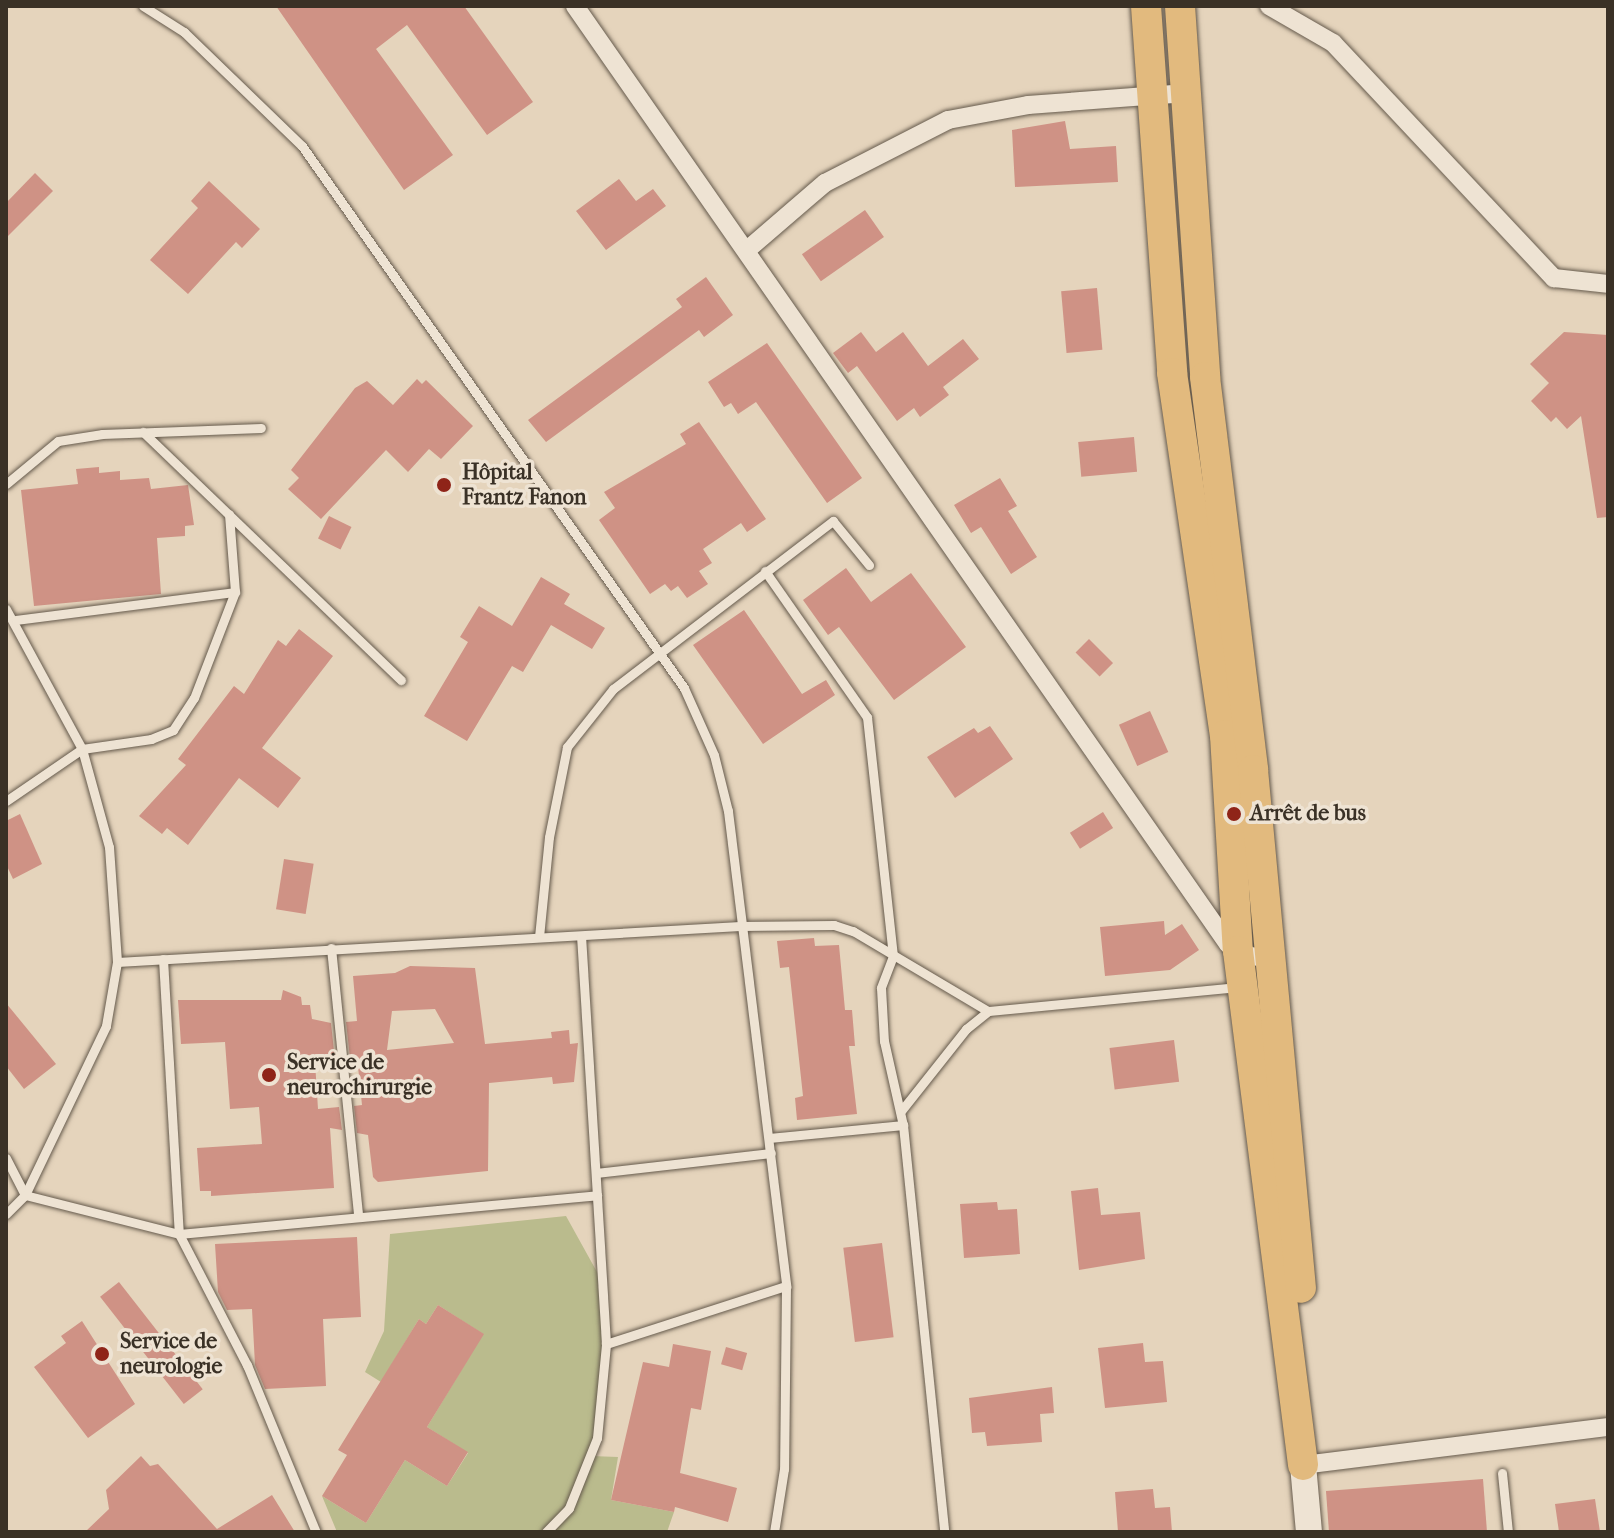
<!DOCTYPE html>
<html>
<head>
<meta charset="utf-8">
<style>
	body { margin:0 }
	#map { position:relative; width:1614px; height:1538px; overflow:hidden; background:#e5d4bc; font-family:"IM FELL French Canon",serif }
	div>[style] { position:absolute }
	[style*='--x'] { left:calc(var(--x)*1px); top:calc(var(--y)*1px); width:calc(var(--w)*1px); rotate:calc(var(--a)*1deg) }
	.green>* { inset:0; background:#babb8d }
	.building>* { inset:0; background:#cf9285; transform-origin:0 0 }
	.roads { filter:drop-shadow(0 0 2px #655a4c) drop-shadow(0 0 2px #655a4c) }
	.service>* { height:9px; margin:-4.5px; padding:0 4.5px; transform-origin:4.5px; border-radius:4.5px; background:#eee3d3 }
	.minor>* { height:18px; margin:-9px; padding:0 9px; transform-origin:9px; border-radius:9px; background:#eee3d3 }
	.secondary>* { height:26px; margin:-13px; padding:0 13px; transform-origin:13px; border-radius:13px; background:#eee3d3 }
	.trunk>* { height:30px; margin:-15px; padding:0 15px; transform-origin:15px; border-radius:15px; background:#e2ba7e }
	.dots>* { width:22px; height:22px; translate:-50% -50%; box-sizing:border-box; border:4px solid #eee3d3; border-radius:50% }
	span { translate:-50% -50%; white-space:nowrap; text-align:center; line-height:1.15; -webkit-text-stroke:7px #eee3d3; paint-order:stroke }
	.poi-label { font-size:22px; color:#3a3126; font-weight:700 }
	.left { translate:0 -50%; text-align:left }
	.frame { position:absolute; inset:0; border:8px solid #3a3126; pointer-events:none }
</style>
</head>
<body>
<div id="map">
	<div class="green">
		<i style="clip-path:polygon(566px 1216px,602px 1281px,606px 1344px,591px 1456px,618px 1457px,611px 1500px,674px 1512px,667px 1532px,337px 1532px,322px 1496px,366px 1523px,405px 1460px,447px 1486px,468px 1453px,427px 1427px,483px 1334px,438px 1305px,426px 1324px,419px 1319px,381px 1382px,365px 1372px,384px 1331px,390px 1234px)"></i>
	</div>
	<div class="building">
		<i style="clip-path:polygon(276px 6px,464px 6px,533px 102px,487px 135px,407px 25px,376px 49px,453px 155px,404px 190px)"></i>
		<i style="clip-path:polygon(1065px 121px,1070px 149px,1116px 146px,1118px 182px,1015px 187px,1012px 130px)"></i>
		<i style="clip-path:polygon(35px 173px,53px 191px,6px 238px,6px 203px)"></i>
		<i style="clip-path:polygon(619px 179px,636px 201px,653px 189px,666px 206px,606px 250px,576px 211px)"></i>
		<i style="clip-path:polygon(209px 181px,260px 229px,242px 248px,236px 242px,188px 294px,150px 260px,198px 208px,191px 201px)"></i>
		<i style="left:865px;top:210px;width:33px;height:77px;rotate:55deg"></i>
		<i style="clip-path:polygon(706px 277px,733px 315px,704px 337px,699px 330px,546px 442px,528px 420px,682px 307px,676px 299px)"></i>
		<i style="left:1097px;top:288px;width:62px;height:36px;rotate:85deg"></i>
		<i style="clip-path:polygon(861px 332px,876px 352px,903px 332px,928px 366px,963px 339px,979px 359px,943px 387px,949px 395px,920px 417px,914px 408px,897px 421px,857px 366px,848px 373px,833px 353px)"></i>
		<i style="clip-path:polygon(1564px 332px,1608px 335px,1608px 517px,1597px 518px,1581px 416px,1567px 429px,1556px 417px,1551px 422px,1531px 401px,1549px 383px,1530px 364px)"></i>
		<i style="clip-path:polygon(767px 343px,862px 478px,827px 503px,756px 402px,738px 414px,731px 403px,724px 407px,708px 382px)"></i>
		<i style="clip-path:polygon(417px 379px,422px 384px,426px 380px,473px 426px,441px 459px,429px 449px,408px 472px,386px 450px,321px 519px,288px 489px,299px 478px,291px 470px,355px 388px,367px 381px,393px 405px)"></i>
		<i style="clip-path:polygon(699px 422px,766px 519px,747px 532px,741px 523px,703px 549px,712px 563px,699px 571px,708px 584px,687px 598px,678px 586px,671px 591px,665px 584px,650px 594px,599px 520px,615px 508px,604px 492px,686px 444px,680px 434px)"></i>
		<i style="left:1134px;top:437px;width:35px;height:56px;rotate:85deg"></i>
		<i style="clip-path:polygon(99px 467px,99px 473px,120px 471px,120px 480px,149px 478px,151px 489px,188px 485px,194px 525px,185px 526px,185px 536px,157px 538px,161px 594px,34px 606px,21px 490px,78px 484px,76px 469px)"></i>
		<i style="clip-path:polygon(1000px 478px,1017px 506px,1008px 511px,1037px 557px,1011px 574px,981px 527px,971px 533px,954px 505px)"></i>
		<i style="left:329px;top:516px;width:25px;height:25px;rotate:26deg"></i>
		<i style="clip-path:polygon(846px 568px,871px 602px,911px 573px,966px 647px,894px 700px,839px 627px,828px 635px,803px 600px)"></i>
		<i style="clip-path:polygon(541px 577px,570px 594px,564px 604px,605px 628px,592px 649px,551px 625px,523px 672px,512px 666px,467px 741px,424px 716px,468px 642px,460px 637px,479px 606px,512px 626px)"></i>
		<i style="clip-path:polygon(744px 610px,802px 694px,826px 680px,835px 695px,763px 744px,693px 645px)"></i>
		<i style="clip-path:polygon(299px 629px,333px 656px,262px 748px,301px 778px,278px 808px,239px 778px,188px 845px,167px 828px,162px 834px,139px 816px,186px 765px,178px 759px,234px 686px,244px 694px,278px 640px,286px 646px)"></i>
		<i style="left:1089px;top:639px;width:34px;height:19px;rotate:45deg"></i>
		<i style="left:1150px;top:711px;width:45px;height:34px;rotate:66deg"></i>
		<i style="clip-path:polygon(990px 726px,1013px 759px,955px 798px,927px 757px,974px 728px,978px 733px)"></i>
		<i style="left:1103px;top:812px;width:19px;height:39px;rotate:58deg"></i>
		<i style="clip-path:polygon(20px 814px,42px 864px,13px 879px,6px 864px,6px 821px)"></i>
		<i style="left:284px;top:859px;width:30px;height:51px;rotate:9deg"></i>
		<i style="clip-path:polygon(1164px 921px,1165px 935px,1182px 924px,1199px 950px,1170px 970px,1105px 976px,1100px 927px)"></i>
		<i style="clip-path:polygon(814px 938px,815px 946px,839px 945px,845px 1010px,852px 1010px,855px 1046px,849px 1046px,857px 1114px,797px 1120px,795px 1098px,803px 1096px,789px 967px,780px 968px,777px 941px)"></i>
		<i style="clip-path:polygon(evenodd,410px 966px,475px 968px,485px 1044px,552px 1038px,551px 1032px,569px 1030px,570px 1044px,578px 1043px,574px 1082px,553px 1084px,552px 1077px,489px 1083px,488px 1171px,378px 1182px,373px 1177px,368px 1135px,357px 1133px,354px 1106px,362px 1105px,357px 1057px,350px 1058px,346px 1022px,357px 1021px,353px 976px,395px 973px,410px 966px,435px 1009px,454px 1043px,387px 1050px,392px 1011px,435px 1009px)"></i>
		<i style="clip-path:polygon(283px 990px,301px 997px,302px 1005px,310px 1005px,312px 1019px,331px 1023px,335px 1060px,315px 1062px,318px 1109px,339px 1107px,342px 1130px,330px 1128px,334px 1188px,211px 1196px,211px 1191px,200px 1191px,197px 1148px,262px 1144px,259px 1107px,230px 1109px,225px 1042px,181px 1044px,178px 1000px,281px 1000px)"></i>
		<i style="clip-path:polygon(6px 1003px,56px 1064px,24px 1089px,6px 1066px)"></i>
		<i style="left:1174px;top:1040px;width:42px;height:65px;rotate:83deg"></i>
		<i style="clip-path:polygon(1098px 1188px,1101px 1215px,1140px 1212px,1145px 1259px,1079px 1270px,1071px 1191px)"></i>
		<i style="clip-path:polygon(997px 1202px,998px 1210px,1017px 1209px,1020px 1254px,964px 1258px,960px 1204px)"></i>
		<i style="clip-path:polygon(357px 1237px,361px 1317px,323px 1319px,326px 1386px,265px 1389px,255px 1365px,252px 1309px,227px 1310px,218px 1292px,215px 1244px)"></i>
		<i style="left:882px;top:1243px;width:95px;height:39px;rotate:83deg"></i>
		<i style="left:119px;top:1282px;width:136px;height:24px;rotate:52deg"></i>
		<i style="clip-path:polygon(438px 1305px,484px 1334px,427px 1427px,468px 1452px,447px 1486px,405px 1460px,366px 1523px,322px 1496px,347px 1455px,338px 1450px,419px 1319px,426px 1324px)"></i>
		<i style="clip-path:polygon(82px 1321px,135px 1404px,88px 1438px,34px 1367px,66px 1343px,61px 1336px)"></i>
		<i style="clip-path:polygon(1143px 1343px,1145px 1362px,1163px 1361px,1167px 1402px,1105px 1408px,1098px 1348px)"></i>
		<i style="clip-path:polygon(673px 1344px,711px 1351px,701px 1410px,691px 1408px,680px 1473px,737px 1488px,728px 1522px,675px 1507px,674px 1512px,611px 1500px,643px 1362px,669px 1367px)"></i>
		<i style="left:726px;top:1347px;width:22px;height:18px;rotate:16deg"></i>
		<i style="clip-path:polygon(1052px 1387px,1054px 1413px,1040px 1414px,1042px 1442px,987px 1446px,985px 1432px,972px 1433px,969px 1398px)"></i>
		<i style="clip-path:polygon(141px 1456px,150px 1466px,158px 1464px,217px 1529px,272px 1495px,295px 1532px,85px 1532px,109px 1509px,106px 1490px)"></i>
		<i style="clip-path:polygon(1483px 1479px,1487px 1532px,1329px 1532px,1326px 1491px)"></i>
		<i style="clip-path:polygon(1153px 1489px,1155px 1508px,1170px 1507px,1172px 1532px,1118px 1532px,1115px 1492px)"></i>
		<i style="clip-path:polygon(1595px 1499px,1600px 1532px,1559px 1532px,1555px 1504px)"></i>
	</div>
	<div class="roads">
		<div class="service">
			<i style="--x:143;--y:6;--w:49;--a:32.4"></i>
			<i style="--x:184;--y:32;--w:164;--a:44"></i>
			<i style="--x:302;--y:146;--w:663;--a:54.82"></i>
			<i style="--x:684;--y:688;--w:73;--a:65.9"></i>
			<i style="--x:714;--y:755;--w:58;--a:76"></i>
			<i style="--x:728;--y:811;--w:479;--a:83"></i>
			<i style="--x:786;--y:1286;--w:183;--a:90.6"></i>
			<i style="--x:784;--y:1469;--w:64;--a:99"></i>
			<i style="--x:143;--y:432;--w:358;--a:43.9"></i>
			<i style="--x:6;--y:484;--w:67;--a:-39.6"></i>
			<i style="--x:58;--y:441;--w:45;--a:-9"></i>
			<i style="--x:102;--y:434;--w:159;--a:-2.2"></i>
			<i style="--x:765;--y:571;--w:178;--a:55.1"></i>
			<i style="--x:867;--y:717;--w:240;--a:83.8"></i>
			<i style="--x:893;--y:956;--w:34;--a:111"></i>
			<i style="--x:881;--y:988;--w:53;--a:86.8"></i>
			<i style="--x:884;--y:1041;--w:86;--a:77.3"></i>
			<i style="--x:903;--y:1125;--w:409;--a:84.2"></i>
			<i style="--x:6;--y:609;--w:159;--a:61.5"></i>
			<i style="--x:82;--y:749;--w:102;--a:74.6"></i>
			<i style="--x:109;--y:847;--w:115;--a:86"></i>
			<i style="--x:117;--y:962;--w:65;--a:99.8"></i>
			<i style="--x:106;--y:1026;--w:187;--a:115.6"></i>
			<i style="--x:25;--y:1195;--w:27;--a:135"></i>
			<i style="--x:16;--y:620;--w:221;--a:-7.3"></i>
			<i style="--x:6;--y:801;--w:92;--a:-34.4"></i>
			<i style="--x:82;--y:749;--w:70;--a:-8.2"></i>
			<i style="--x:151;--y:739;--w:24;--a:-22"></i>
			<i style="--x:173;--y:730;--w:38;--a:-57"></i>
			<i style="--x:194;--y:698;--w:114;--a:-68.9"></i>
			<i style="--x:235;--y:592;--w:78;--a:-94.4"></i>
			<i style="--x:539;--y:937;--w:100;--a:-84.3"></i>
			<i style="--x:549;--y:837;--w:92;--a:-78.7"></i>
			<i style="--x:567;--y:747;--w:74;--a:-51.6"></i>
			<i style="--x:613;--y:689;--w:277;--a:-37.4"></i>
			<i style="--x:833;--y:521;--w:57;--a:50.7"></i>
			<i style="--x:331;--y:948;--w:269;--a:84.2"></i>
			<i style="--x:163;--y:959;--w:275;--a:86.7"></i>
			<i style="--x:179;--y:1234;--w:148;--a:62.6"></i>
			<i style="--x:247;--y:1365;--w:181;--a:67.6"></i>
			<i style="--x:117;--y:962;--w:624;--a:-3.31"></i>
			<i style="--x:740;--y:926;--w:94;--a:-0.6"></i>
			<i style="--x:834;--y:925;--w:20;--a:18"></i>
			<i style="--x:853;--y:931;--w:157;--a:30.7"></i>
			<i style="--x:901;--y:1111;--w:105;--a:-51.6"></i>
			<i style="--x:966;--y:1029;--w:28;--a:-39"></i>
			<i style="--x:988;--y:1011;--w:252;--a:-5.5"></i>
			<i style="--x:769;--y:1138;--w:135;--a:-5.5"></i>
			<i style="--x:6;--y:1158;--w:42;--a:62.8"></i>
			<i style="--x:25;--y:1195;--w:159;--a:14.2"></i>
			<i style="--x:179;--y:1234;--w:420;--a:-5.3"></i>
			<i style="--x:596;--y:1173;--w:176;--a:-6.5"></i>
			<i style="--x:606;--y:1344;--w:189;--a:-17.9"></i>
			<i style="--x:1502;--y:1473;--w:59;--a:84.2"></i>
			<i style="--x:546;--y:1532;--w:33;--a:-46"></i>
			<i style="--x:569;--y:1508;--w:75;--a:-68.2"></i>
			<i style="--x:597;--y:1438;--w:94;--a:-84.5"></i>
			<i style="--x:606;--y:1344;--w:408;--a:-93.5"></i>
		</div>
		<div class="minor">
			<i style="--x:575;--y:6;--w:1143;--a:55.16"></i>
			<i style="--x:1228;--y:944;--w:24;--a:30"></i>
			<i style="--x:1249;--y:956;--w:21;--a:5"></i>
			<i style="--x:1269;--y:6;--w:74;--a:30"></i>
			<i style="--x:1333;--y:43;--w:323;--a:46.8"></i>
			<i style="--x:1554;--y:278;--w:54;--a:6.3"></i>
			<i style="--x:747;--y:250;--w:103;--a:-40.7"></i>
			<i style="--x:825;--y:183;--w:138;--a:-27.1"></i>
			<i style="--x:948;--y:120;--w:81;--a:-10.6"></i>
			<i style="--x:1028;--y:105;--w:159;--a:-4.3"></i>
			<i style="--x:1303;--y:1465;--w:307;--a:-7.1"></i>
		</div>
		<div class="secondary">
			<i style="--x:1303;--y:1465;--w:67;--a:84.9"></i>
		</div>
		<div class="trunk">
			<i style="--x:1146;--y:6;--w:368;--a:85.9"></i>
			<i style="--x:1172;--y:373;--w:366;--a:81.7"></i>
			<i style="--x:1225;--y:735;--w:216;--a:86.6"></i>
			<i style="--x:1238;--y:951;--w:518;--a:82.79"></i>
			<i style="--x:1180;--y:6;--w:372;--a:86.1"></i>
			<i style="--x:1205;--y:377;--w:396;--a:83"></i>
			<i style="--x:1253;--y:770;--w:520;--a:84.71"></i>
		</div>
	</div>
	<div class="dots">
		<i style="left:444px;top:485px;background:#8f2418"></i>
		<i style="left:1234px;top:814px;background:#8f2418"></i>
		<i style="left:269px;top:1075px;background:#8f2418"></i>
		<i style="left:102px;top:1354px;background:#8f2418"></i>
	</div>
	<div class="poi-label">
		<span class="left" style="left:462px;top:485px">Hôpital<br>Frantz Fanon</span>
		<span class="left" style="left:1250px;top:814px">Arrêt de bus</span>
		<span class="left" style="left:287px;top:1075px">Service de<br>neurochirurgie</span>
		<span class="left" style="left:120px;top:1354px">Service de<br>neurologie</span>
	</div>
	<div class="frame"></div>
</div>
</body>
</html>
